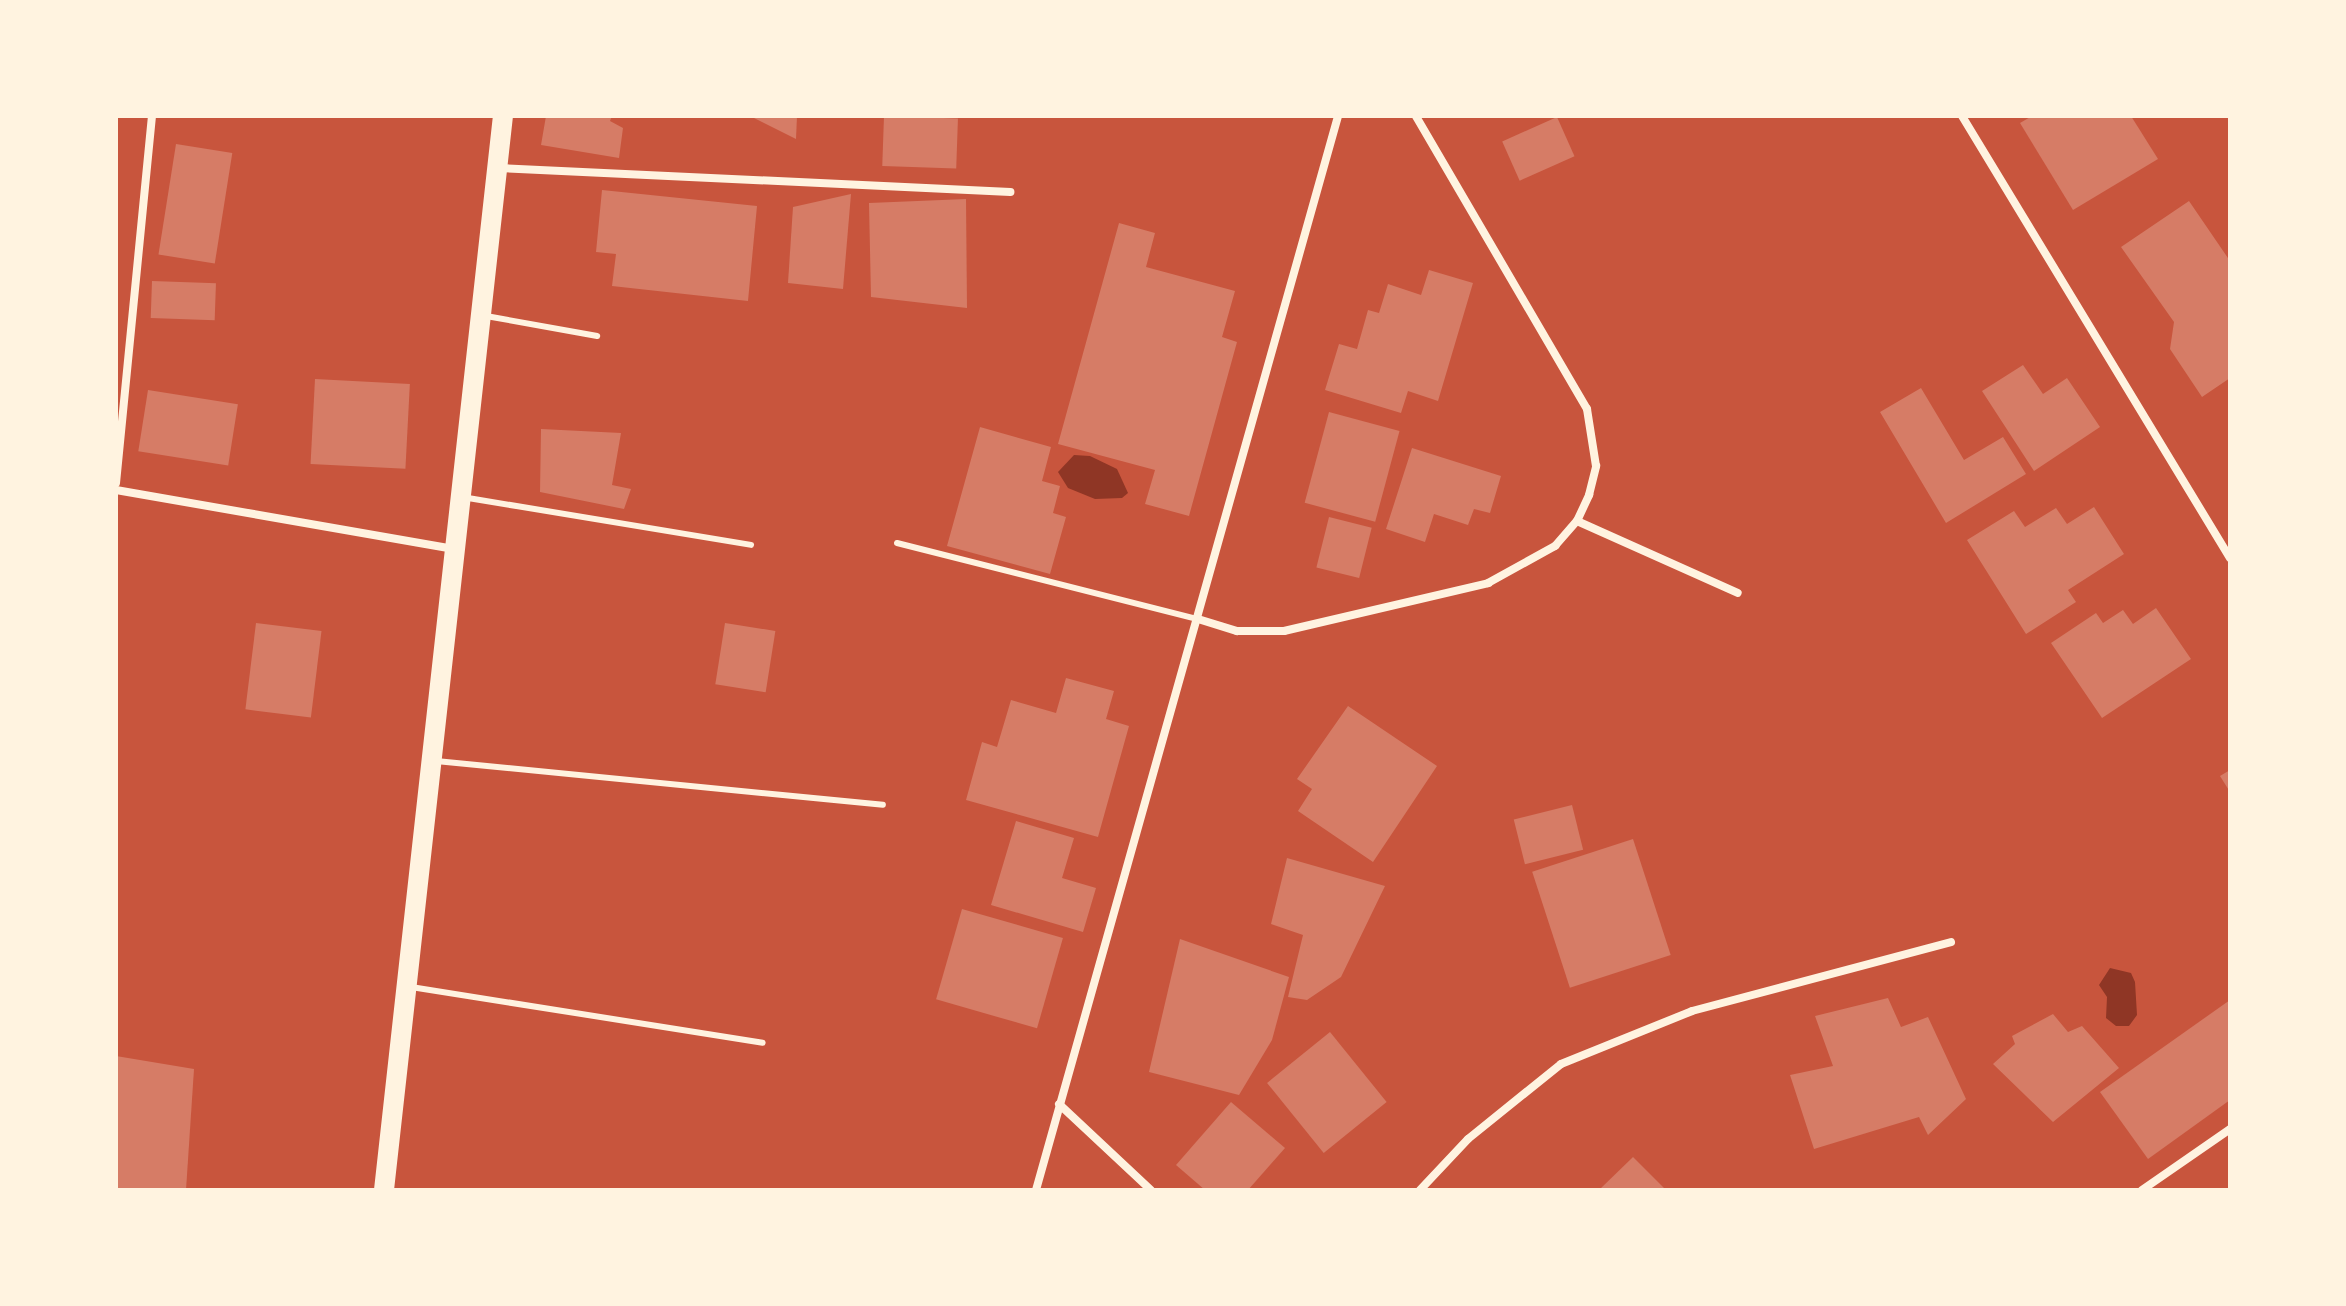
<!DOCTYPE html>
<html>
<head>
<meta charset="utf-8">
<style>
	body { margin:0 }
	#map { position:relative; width:2346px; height:1306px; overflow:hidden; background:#c8553d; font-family:Ubuntu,sans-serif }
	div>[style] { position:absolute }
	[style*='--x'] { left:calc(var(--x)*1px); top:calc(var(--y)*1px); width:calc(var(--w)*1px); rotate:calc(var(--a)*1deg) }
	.water>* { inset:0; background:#8f3625 }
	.building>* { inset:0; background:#d67c66; transform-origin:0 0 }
	.service>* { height:6px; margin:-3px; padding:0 3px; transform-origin:3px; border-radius:3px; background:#fff3e0 }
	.minor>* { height:8px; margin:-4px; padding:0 4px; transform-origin:4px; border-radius:4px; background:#fff3e0 }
	.primary>* { height:20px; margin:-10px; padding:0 10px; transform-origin:10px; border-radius:10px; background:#fff3e0 }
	span { translate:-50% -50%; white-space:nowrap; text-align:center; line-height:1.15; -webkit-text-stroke:7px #fff3e0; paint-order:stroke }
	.frame { position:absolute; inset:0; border:118px solid #fff3e0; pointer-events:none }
</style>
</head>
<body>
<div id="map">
	<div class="water">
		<i style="clip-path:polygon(1074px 455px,1090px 456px,1117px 469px,1128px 493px,1122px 498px,1095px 499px,1068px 488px,1058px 472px)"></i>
		<i style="clip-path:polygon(2110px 968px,2131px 973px,2135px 982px,2137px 1015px,2129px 1026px,2116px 1026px,2106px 1018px,2107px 997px,2099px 985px)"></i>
	</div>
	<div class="building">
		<i style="clip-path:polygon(546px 116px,612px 116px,610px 121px,623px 128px,619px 158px,541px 145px)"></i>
		<i style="clip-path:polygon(750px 116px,797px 116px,796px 139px)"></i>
		<i style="left:884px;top:116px;width:74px;height:50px;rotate:2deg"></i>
		<i style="clip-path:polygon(2032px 116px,2131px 116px,2158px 159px,2073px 210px,2020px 123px)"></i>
		<i style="left:1557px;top:117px;width:43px;height:60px;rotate:66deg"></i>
		<i style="left:176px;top:144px;width:57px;height:112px;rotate:9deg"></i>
		<i style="clip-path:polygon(602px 190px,757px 206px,748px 301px,612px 286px,616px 254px,596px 252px)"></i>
		<i style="clip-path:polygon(851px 194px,843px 289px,788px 283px,793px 207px)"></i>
		<i style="clip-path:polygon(966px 199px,967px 308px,871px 297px,869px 203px)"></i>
		<i style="clip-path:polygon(2189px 201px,2230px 261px,2230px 378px,2202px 397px,2170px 349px,2174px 322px,2121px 247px)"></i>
		<i style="clip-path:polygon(1119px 223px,1155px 233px,1146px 267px,1235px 291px,1222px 337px,1237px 342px,1189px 516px,1145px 504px,1155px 470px,1058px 444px)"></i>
		<i style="clip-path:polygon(1429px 270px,1473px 283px,1438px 401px,1408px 391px,1401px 413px,1325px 390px,1339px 344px,1357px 349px,1368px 310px,1379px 313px,1388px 284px,1421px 295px)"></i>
		<i style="left:152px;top:281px;width:64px;height:37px;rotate:2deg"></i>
		<i style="clip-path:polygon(2023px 365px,2043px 394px,2067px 378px,2100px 427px,2034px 471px,1982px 391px)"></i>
		<i style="left:315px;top:379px;width:95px;height:85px;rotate:3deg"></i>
		<i style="clip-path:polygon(1921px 388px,1964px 460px,2003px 437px,2026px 474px,1946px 523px,1880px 412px)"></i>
		<i style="left:148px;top:390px;width:91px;height:62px;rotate:9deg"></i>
		<i style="left:1329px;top:412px;width:73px;height:94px;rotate:15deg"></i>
		<i style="clip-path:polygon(980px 427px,1051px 447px,1042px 481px,1060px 486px,1053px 513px,1066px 517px,1050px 574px,947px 546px)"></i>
		<i style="clip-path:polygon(541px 429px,621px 433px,612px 485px,631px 489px,624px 509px,540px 492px)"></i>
		<i style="clip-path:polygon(1412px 448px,1501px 476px,1490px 513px,1474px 509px,1468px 525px,1434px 514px,1425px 542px,1386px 529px)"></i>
		<i style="clip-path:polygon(2094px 507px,2124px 554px,2068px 590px,2076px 602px,2026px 634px,1967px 540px,2014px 511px,2025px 527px,2056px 508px,2067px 524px)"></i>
		<i style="left:1329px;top:517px;width:44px;height:52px;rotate:14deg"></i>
		<i style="clip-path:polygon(2156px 608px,2191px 659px,2102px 718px,2051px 643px,2096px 613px,2103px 623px,2123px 610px,2133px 624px)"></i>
		<i style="left:256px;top:623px;width:66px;height:87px;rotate:7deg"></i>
		<i style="left:725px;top:623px;width:51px;height:62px;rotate:9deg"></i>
		<i style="clip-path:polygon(1066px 678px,1114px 691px,1106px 719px,1129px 726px,1098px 837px,966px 800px,982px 742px,997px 747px,1011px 700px,1056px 713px)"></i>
		<i style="clip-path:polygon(1348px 706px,1437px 766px,1373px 862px,1298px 811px,1312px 789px,1297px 779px)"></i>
		<i style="clip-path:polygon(2230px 770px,2230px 792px,2220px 776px)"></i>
		<i style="left:1572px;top:805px;width:46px;height:60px;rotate:76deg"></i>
		<i style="clip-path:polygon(1016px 821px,1074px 838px,1062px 878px,1096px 888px,1083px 932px,991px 905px)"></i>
		<i style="left:1633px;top:839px;width:122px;height:106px;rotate:72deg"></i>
		<i style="clip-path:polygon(1287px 858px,1385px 886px,1341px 977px,1307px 1000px,1288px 997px,1303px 935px,1271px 924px)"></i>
		<i style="left:962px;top:909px;width:105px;height:94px;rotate:16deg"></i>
		<i style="clip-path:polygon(1180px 939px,1289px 977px,1272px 1040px,1239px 1095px,1149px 1072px)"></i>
		<i style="clip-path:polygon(1888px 998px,1901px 1027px,1928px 1017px,1966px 1099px,1928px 1135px,1919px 1117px,1814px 1149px,1790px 1075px,1833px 1066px,1815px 1016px)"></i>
		<i style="clip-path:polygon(2230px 1000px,2230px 1100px,2148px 1159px,2100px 1092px)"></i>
		<i style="clip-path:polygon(2053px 1014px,2068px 1032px,2082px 1026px,2119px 1068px,2053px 1122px,1993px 1064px,2015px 1044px,2012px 1036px)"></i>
		<i style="left:1330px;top:1032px;width:90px;height:81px;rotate:51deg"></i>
		<i style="clip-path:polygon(116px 1056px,194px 1069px,186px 1190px,116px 1190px)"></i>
		<i style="clip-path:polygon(1231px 1102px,1285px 1148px,1248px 1190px,1205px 1190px,1176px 1165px)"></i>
		<i style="clip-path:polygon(1633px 1157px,1666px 1190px,1599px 1190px)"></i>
	</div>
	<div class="service">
		<i style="--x:486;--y:316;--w:113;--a:10.2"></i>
		<i style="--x:462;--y:497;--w:293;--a:9.4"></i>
		<i style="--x:897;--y:543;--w:310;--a:14.2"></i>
		<i style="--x:436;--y:761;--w:449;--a:5.6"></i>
		<i style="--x:411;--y:987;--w:356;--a:9"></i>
	</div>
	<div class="minor">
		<i style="--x:1962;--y:116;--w:517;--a:58.77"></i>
		<i style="--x:499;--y:168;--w:512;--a:2.69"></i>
		<i style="--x:116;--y:483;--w:369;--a:-84.4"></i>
		<i style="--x:116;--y:490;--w:343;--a:9.9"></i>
		<i style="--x:1577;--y:521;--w:176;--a:24.1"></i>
		<i style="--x:1198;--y:619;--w:41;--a:17.1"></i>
		<i style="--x:1237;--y:631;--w:47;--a:0"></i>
		<i style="--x:1284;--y:631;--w:210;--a:-13.2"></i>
		<i style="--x:1488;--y:583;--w:77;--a:-28.9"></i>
		<i style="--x:1555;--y:546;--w:33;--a:-49"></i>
		<i style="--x:1577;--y:521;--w:29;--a:-65"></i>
		<i style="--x:1589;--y:495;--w:30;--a:-76"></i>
		<i style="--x:1596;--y:466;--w:58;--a:-99"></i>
		<i style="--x:1587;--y:409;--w:339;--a:-120.3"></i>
		<i style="--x:1059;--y:1104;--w:126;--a:43.1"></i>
		<i style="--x:1036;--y:1190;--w:1116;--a:-74.29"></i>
		<i style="--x:1420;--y:1190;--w:70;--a:-46.7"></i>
		<i style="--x:1468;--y:1139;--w:119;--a:-38.9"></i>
		<i style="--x:1561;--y:1064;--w:141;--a:-22"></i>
		<i style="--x:1692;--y:1011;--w:268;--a:-14.9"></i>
		<i style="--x:2142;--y:1190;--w:107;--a:-34.7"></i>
	</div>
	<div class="primary">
		<i style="--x:384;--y:1190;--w:1081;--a:-83.68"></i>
	</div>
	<div class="frame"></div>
</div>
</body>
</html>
